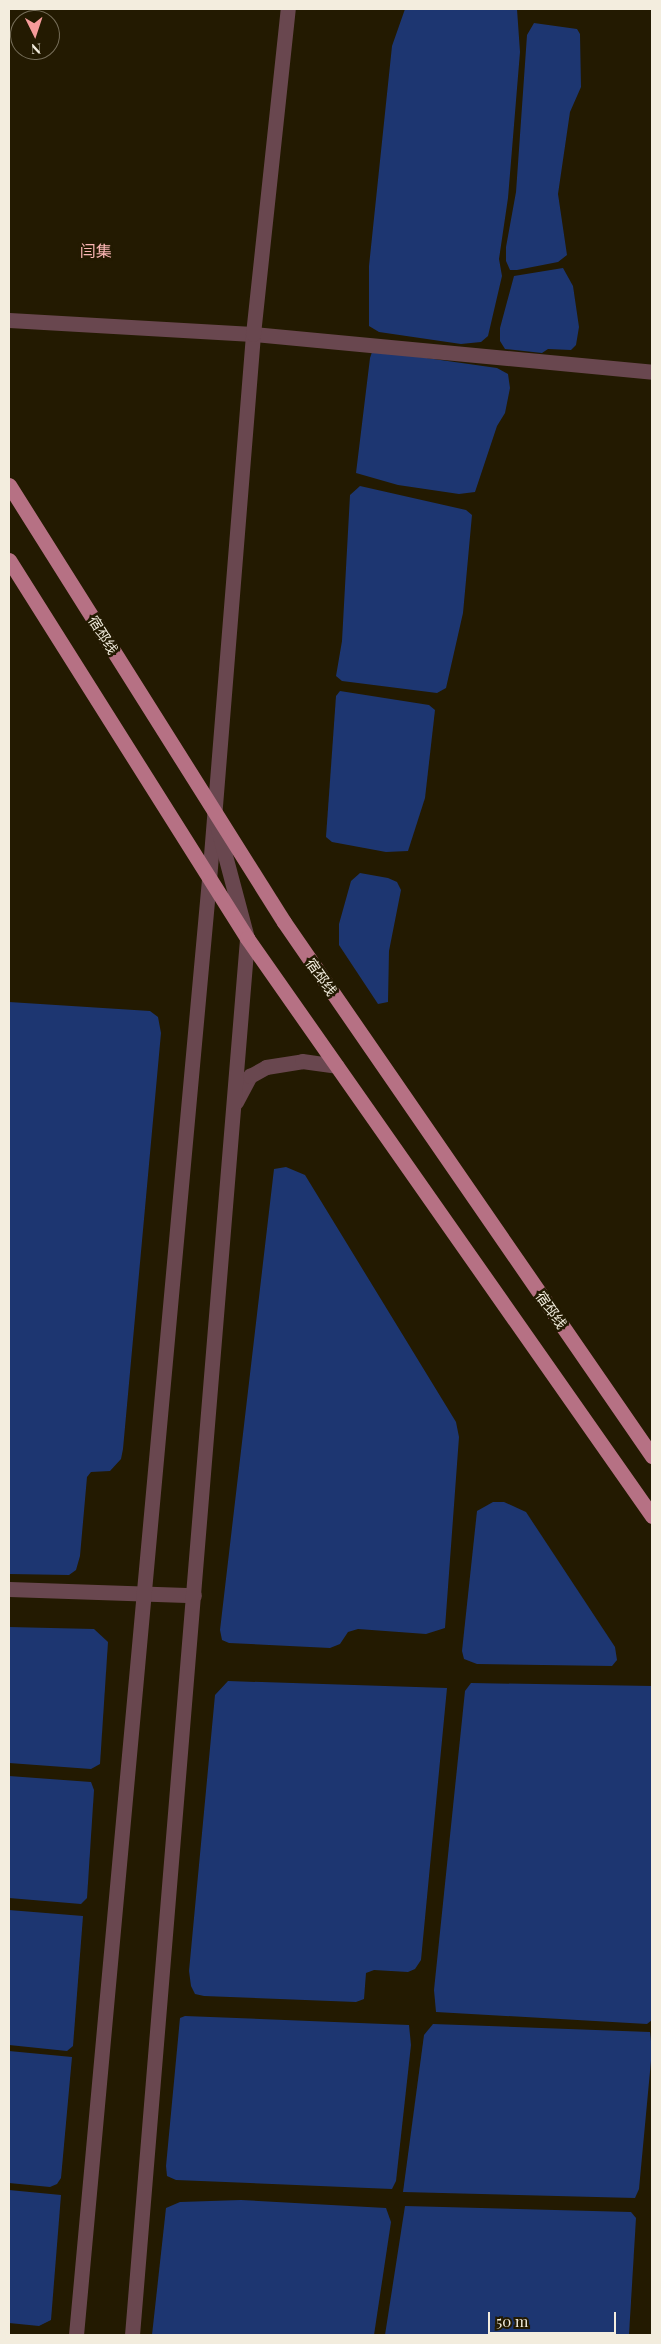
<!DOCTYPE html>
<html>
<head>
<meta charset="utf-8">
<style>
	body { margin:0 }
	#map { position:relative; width:661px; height:2344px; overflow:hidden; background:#231a01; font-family:"Playfair Display","Noto Sans SC",serif }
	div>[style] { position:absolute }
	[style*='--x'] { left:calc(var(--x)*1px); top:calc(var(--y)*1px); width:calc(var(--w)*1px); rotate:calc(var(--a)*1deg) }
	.water>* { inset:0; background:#1d3671 }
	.minor>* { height:15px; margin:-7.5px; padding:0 7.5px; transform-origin:7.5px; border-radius:7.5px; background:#69474f }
	.major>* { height:15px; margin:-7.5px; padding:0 7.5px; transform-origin:7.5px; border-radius:7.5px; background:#b67184 }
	span { translate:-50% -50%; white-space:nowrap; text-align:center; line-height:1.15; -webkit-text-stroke:5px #231a01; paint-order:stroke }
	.street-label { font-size:14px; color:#f3edde }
	.quarter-label { font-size:16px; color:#fab6b4 }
	.frame { position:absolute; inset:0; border:10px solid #f3edde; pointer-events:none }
	.north { position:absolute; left:10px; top:10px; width:50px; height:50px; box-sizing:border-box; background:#231a01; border:1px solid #766e59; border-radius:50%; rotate:176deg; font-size:14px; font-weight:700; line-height:20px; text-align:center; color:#f3edde }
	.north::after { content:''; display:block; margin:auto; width:18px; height:22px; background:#f59b9a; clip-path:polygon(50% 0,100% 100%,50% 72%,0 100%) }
	.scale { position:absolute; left:488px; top:2312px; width:128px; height:22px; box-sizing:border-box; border:2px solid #f3edde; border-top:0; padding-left:6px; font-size:15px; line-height:18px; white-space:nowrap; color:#f3edde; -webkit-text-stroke:4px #231a01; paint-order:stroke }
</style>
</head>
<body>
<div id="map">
	<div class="water">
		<i style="clip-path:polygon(405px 9px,517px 9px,520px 52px,508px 198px,499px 259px,502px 276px,488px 336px,481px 342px,461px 344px,379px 332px,369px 326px,369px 266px,392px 46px)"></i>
		<i style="clip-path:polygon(534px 23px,577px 29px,580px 34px,581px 87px,570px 112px,558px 194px,567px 255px,558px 262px,517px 270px,510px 270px,506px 261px,506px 247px,516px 192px,527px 35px)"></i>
		<i style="clip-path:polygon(563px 268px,573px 286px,579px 327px,576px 345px,571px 350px,548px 349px,542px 353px,505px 349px,500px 341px,500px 328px,514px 276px)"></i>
		<i style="clip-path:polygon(377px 351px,497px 368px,508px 374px,510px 388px,505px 413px,497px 426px,475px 492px,459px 494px,398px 485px,356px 473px,370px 358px,372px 352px)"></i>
		<i style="clip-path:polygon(360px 486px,466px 510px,472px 515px,463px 613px,446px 688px,437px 693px,342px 681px,336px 676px,342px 641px,350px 495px)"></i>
		<i style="clip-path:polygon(340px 691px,429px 705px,435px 710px,425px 798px,408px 851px,386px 852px,332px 842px,326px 837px,336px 696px)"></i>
		<i style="clip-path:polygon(360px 873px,388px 878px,397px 882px,401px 890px,389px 951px,388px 1002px,378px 1004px,339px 945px,339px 924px,351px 881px)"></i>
		<i style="clip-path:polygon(9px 1002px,150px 1011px,158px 1017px,161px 1033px,123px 1449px,121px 1459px,110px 1471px,91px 1472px,87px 1477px,80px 1556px,76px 1570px,69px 1575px,9px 1574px)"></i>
		<i style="clip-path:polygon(286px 1167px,305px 1175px,456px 1422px,459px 1437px,445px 1628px,426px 1634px,358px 1629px,348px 1632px,340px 1644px,330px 1648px,229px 1643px,222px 1640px,220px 1630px,274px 1169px)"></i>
		<i style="clip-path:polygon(493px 1502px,504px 1502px,526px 1512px,615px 1647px,617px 1660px,612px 1666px,477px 1664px,464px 1659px,462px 1651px,477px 1511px)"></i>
		<i style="clip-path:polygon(9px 1627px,94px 1629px,108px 1642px,100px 1764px,91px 1769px,9px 1763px)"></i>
		<i style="clip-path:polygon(228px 1681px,447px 1688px,421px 1960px,415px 1969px,408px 1972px,374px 1970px,366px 1973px,364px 1999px,356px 2002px,204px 1996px,195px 1994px,191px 1986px,189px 1971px,215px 1695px)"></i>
		<i style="clip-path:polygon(471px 1683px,652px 1686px,652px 2020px,647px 2024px,436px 2012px,434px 1990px,465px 1691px)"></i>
		<i style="clip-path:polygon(9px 1776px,91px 1782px,94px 1790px,87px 1898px,81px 1904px,9px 1898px)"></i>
		<i style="clip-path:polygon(9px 1910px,83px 1916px,73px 2046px,67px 2051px,9px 2045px)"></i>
		<i style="clip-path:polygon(185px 2016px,409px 2025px,411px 2045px,396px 2181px,392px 2189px,176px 2180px,167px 2176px,166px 2166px,180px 2018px)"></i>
		<i style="clip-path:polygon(433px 2024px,650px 2032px,652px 2050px,639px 2189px,635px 2198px,403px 2192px,424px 2035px)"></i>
		<i style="clip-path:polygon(9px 2051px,72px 2057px,61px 2178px,57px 2184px,50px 2187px,9px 2183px)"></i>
		<i style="clip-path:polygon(9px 2190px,61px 2195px,51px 2320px,39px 2326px,9px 2323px)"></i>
		<i style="clip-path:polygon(241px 2200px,386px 2208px,391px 2222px,374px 2335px,152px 2335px,166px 2208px,180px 2202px)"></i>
		<i style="clip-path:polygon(405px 2206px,631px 2212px,636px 2218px,629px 2335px,385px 2335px)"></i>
	</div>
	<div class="minor">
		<i style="--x:9;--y:320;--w:244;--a:3.3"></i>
		<i style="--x:253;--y:334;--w:401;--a:5.4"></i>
		<i style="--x:236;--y:1102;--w:30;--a:-62"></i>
		<i style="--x:250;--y:1076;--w:18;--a:-29"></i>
		<i style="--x:266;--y:1067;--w:36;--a:-9"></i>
		<i style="--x:302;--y:1061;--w:35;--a:8"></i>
		<i style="--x:9;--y:1589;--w:185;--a:1.9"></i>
		<i style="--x:76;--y:2335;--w:1461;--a:-84.78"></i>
		<i style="--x:209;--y:880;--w:548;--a:-85.39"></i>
		<i style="--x:253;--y:334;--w:327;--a:-83.9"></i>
		<i style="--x:132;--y:2335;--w:1402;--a:-85.29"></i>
		<i style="--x:247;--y:938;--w:117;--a:-104.9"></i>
	</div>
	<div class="major">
		<i style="--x:9;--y:485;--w:516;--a:57.82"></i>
		<i style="--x:284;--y:922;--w:649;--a:55.43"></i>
		<i style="--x:9;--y:560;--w:447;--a:57.8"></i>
		<i style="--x:247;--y:938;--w:706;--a:54.98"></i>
	</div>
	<div class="street-label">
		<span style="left:103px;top:635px;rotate:58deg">宿邳线</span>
		<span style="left:321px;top:977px;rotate:55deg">宿邳线</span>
		<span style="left:551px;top:1310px;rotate:55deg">宿邳线</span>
	</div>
	<div class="quarter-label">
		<span style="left:96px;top:251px">闫集</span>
	</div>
	<div class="frame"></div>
	<div class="north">N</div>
	<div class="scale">50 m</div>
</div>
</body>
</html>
